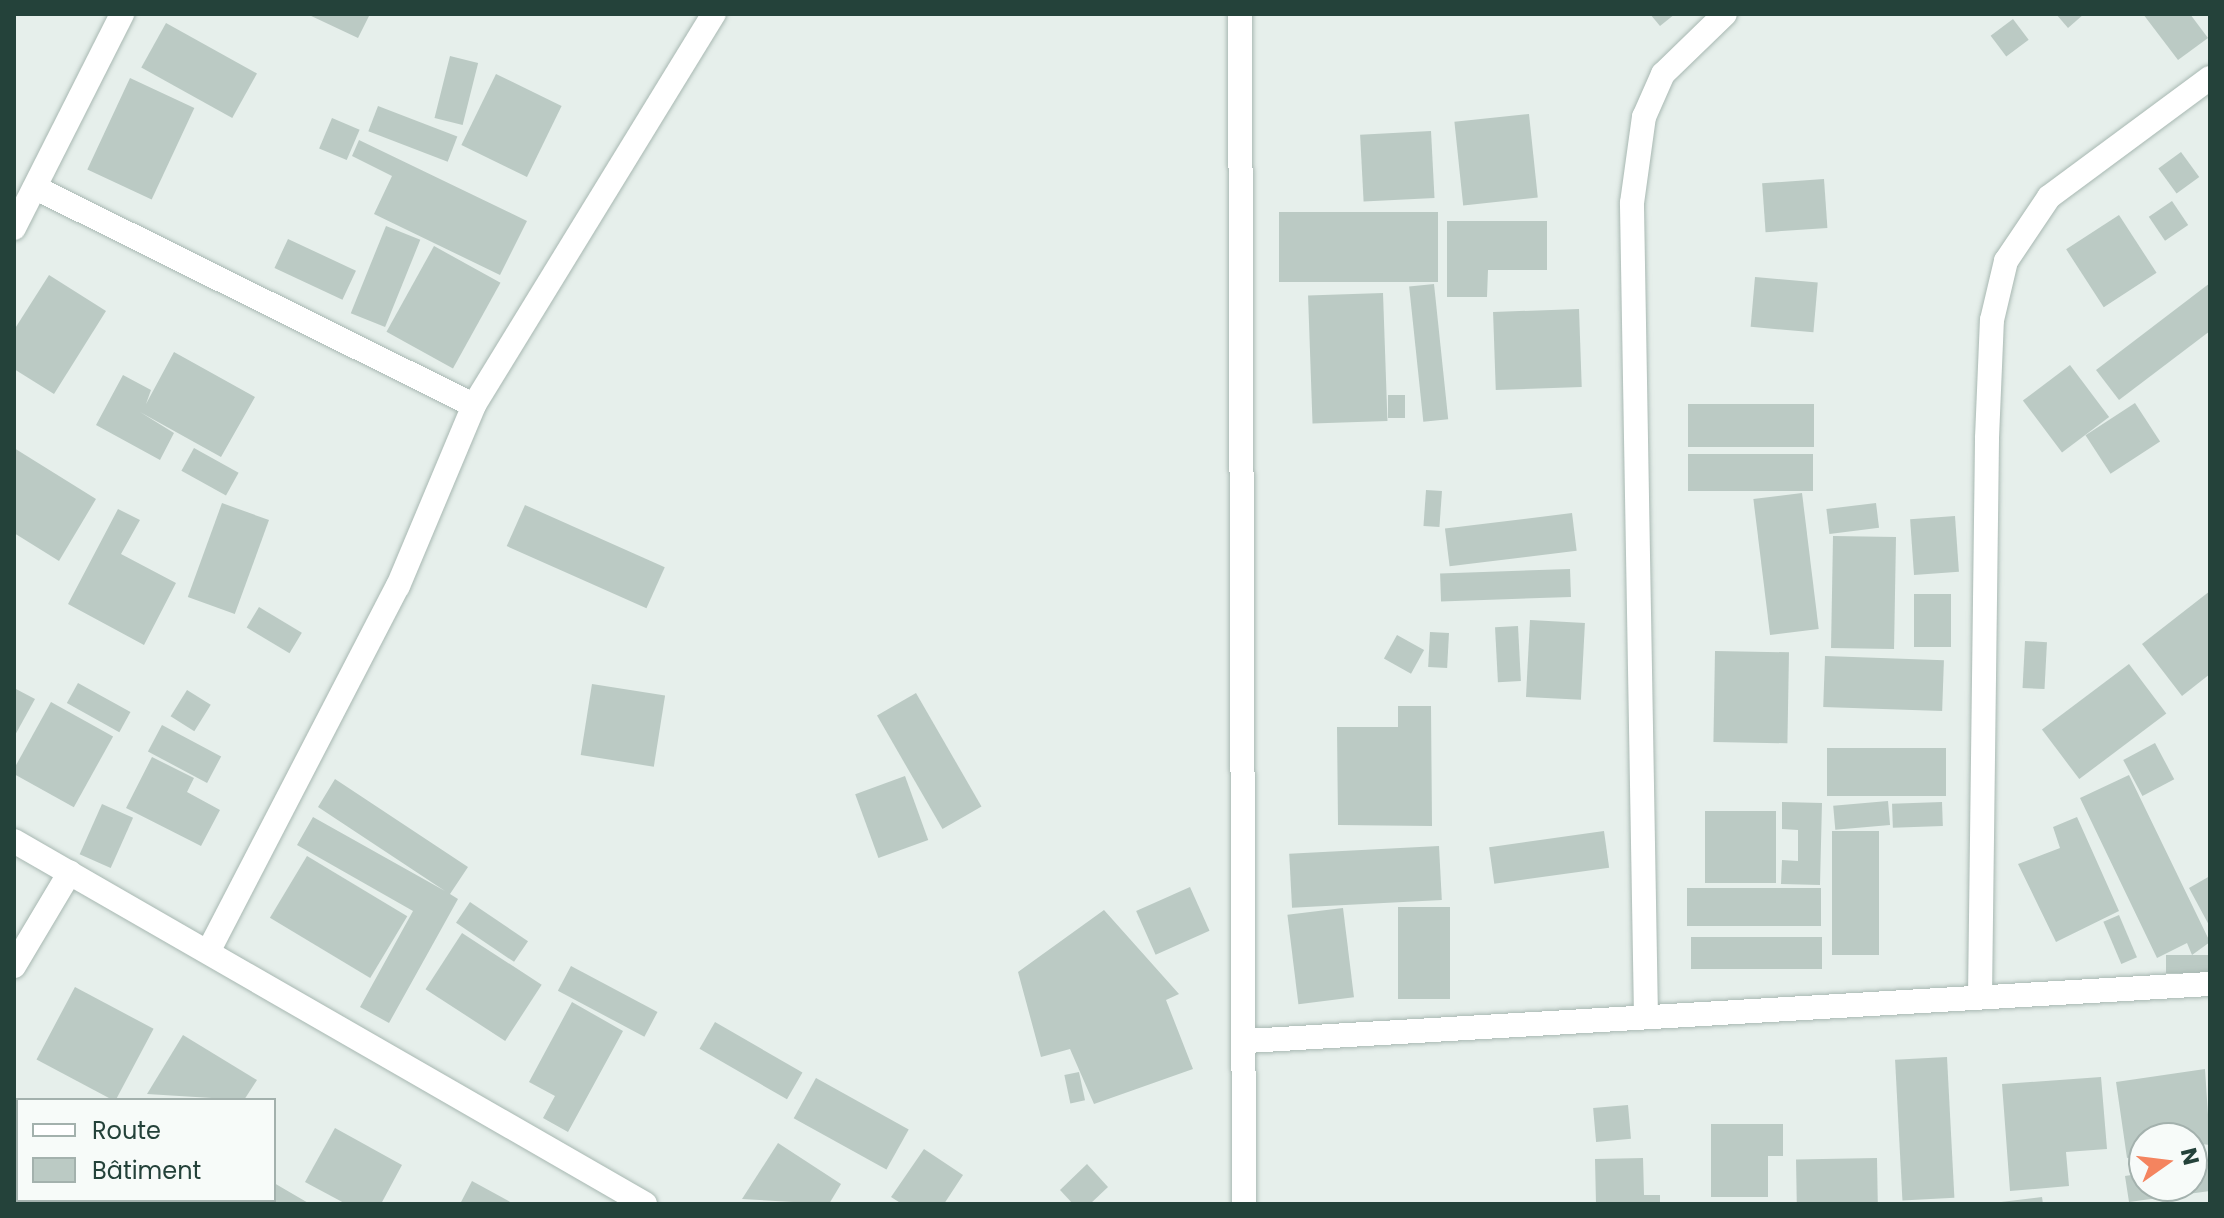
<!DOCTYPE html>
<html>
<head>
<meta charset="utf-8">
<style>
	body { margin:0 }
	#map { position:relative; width:2224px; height:1218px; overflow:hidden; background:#e6efeb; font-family:Poppins,sans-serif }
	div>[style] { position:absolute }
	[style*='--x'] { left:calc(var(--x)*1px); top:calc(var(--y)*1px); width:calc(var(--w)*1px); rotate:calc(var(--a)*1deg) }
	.building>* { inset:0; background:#bbcac4; transform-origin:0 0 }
	.roads { filter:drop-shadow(0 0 2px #a8b8b2) drop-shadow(0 0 2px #a8b8b2) }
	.minor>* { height:24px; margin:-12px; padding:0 12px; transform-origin:12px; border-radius:12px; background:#fff }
	.tertiary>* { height:24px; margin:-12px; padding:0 12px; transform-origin:12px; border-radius:12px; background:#fff }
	span { translate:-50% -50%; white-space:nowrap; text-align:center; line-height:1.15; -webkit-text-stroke:8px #f7fbf9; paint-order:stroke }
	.frame { position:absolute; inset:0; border:16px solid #24423a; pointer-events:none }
	.legend { position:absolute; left:16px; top:1098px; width:260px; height:104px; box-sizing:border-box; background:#f7fbf9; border:2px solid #a3b1ad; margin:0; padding:10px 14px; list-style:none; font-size:24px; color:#24423a }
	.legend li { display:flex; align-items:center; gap:16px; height:40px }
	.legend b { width:40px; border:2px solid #a3b1ad }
	.north { position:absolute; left:2128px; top:1122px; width:80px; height:80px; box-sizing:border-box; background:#f7fbf9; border:2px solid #a3b1ad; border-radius:50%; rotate:76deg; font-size:22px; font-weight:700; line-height:32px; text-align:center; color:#24423a }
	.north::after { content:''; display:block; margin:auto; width:28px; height:36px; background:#f4845f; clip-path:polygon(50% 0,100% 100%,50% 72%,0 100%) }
</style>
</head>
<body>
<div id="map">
	<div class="building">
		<i style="clip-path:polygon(307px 14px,370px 14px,358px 38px)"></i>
		<i style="clip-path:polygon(1650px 14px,1675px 14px,1660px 26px)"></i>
		<i style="clip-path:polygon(2056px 14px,2084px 14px,2068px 28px)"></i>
		<i style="clip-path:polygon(2143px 14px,2190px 14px,2208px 38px,2178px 60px)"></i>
		<i style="left:2013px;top:19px;width:26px;height:28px;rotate:53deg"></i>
		<i style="left:166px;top:23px;width:104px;height:51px;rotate:29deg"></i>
		<i style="left:450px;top:56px;width:29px;height:64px;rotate:14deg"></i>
		<i style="left:496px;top:74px;width:73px;height:79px;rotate:26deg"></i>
		<i style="left:130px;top:78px;width:71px;height:101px;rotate:25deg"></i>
		<i style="left:378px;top:106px;width:85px;height:27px;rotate:21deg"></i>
		<i style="left:1529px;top:114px;width:84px;height:75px;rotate:84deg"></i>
		<i style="left:332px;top:118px;width:30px;height:33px;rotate:23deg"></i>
		<i style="left:1431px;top:131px;width:67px;height:71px;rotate:87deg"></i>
		<i style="clip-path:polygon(359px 140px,527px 221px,500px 275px,374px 214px,392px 176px,352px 156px)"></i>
		<i style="left:2181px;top:152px;width:31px;height:28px;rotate:54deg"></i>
		<i style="left:1824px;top:179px;width:49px;height:62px;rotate:86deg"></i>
		<i style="left:2172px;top:201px;width:29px;height:28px;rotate:56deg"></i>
		<i style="left:1279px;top:212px;width:159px;height:70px"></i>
		<i style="left:2119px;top:215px;width:69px;height:63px;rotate:57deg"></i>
		<i style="clip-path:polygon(1447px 221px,1547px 221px,1547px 270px,1488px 270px,1487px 297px,1447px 297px)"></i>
		<i style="left:386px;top:226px;width:37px;height:94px;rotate:22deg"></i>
		<i style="left:288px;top:239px;width:75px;height:32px;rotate:25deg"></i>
		<i style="left:434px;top:246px;width:76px;height:98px;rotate:29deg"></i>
		<i style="clip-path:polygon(49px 275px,106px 311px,54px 394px,14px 369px,14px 330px)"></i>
		<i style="left:1755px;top:277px;width:63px;height:50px;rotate:5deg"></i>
		<i style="clip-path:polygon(2210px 283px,2210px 331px,2119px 400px,2096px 370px)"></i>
		<i style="left:1434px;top:284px;width:136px;height:25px;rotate:84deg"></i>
		<i style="left:1383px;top:293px;width:128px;height:75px;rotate:88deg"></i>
		<i style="left:1579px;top:309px;width:78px;height:86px;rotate:88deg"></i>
		<i style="clip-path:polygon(174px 352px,255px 397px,221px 457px,140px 412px,174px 433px,160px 460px,96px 425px,123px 375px,151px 390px,146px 404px)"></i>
		<i style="left:2070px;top:365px;width:65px;height:59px;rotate:53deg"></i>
		<i style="left:1388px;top:395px;width:17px;height:23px"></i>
		<i style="left:2135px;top:403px;width:46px;height:59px;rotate:57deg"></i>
		<i style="left:1688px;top:404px;width:126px;height:43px"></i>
		<i style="clip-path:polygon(14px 448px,96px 499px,59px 561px,14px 533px)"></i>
		<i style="left:194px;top:448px;width:51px;height:26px;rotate:29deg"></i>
		<i style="left:1688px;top:454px;width:125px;height:37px"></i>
		<i style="left:1426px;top:490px;width:16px;height:36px;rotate:4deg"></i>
		<i style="left:1802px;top:493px;width:137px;height:49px;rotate:83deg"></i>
		<i style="left:222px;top:503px;width:50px;height:100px;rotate:20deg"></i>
		<i style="left:1876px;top:503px;width:25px;height:50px;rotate:83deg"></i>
		<i style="left:525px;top:505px;width:153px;height:45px;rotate:24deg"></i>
		<i style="clip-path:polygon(118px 509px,140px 520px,121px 554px,176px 583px,144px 645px,68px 604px)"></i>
		<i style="left:1572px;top:513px;width:38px;height:128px;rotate:83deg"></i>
		<i style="left:1955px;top:516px;width:56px;height:45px;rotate:86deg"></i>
		<i style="left:1833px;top:536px;width:63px;height:112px;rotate:1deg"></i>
		<i style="left:1570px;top:569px;width:28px;height:130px;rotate:88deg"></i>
		<i style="clip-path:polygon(2210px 591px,2210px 674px,2182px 696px,2142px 644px)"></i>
		<i style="left:1914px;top:594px;width:37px;height:53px"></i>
		<i style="left:259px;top:607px;width:50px;height:24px;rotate:31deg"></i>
		<i style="left:1530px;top:620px;width:55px;height:77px;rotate:3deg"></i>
		<i style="left:1518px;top:626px;width:55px;height:23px;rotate:87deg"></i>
		<i style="left:1430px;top:632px;width:19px;height:35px;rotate:3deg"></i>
		<i style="left:1397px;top:635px;width:31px;height:27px;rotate:29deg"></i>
		<i style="left:2025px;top:641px;width:22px;height:47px;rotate:3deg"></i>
		<i style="left:1715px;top:651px;width:74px;height:91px;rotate:1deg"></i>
		<i style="left:1825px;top:656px;width:119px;height:51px;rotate:2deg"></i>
		<i style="left:2129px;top:664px;width:62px;height:109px;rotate:53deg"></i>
		<i style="left:78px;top:683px;width:60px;height:23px;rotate:29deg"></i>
		<i style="left:592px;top:684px;width:74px;height:72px;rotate:9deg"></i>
		<i style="clip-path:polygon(14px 688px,35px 699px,14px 737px)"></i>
		<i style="left:187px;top:690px;width:28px;height:31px;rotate:32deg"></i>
		<i style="left:916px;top:693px;width:131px;height:45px;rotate:60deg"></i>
		<i style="left:51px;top:702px;width:71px;height:81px;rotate:29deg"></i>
		<i style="clip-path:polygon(1398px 706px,1431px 706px,1432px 826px,1338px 825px,1337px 727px,1398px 727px)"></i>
		<i style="left:162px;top:725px;width:67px;height:30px;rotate:28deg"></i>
		<i style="left:2155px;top:743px;width:41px;height:36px;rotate:62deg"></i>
		<i style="left:1827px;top:748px;width:119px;height:48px"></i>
		<i style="clip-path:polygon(152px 757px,194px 778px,187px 792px,220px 810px,201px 846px,126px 808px)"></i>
		<i style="clip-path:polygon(2129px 775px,2210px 942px,2192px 955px,2187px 943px,2157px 958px,2080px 798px)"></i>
		<i style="left:905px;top:776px;width:68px;height:53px;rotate:70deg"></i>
		<i style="clip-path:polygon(335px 779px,468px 867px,450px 894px,458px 899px,389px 1023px,360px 1007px,413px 911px,297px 845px,313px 817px,445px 891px,318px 807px)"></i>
		<i style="left:1888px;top:801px;width:24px;height:55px;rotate:85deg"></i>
		<i style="clip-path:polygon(1782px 802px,1822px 803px,1820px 885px,1781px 884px,1782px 860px,1798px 861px,1798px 830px,1782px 829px)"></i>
		<i style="left:1942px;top:802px;width:24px;height:50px;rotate:88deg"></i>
		<i style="left:102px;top:804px;width:34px;height:55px;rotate:24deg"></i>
		<i style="left:1705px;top:811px;width:71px;height:72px"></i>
		<i style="clip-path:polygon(2077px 817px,2119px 911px,2056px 942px,2018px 864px,2060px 848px,2053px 827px)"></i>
		<i style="left:1604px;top:831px;width:37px;height:116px;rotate:82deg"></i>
		<i style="left:1832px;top:831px;width:47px;height:124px"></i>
		<i style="left:1439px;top:846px;width:54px;height:150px;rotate:87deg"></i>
		<i style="left:307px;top:856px;width:117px;height:72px;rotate:31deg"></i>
		<i style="clip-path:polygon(2210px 876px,2210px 927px,2189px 888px)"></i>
		<i style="left:1190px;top:887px;width:48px;height:59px;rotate:66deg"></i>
		<i style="left:1687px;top:888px;width:134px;height:38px"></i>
		<i style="left:470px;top:902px;width:70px;height:25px;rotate:34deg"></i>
		<i style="left:1398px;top:907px;width:52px;height:92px"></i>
		<i style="left:1343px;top:908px;width:90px;height:56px;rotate:83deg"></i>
		<i style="clip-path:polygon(1104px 910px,1179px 994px,1166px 1000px,1193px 1069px,1094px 1104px,1070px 1049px,1041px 1057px,1018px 972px)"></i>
		<i style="left:2119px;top:915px;width:46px;height:17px;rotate:67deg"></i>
		<i style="left:462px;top:933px;width:95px;height:67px;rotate:33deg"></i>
		<i style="left:1822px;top:937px;width:32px;height:131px;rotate:90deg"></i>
		<i style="left:2210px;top:955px;width:18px;height:44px;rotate:90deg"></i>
		<i style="left:571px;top:966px;width:98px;height:28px;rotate:28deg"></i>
		<i style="left:75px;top:987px;width:89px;height:82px;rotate:28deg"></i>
		<i style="clip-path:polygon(572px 1002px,623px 1031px,568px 1132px,543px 1118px,555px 1096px,529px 1082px)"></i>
		<i style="left:715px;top:1022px;width:101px;height:31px;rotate:30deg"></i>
		<i style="clip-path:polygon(183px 1035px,257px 1080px,244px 1100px,147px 1094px)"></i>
		<i style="left:1947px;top:1057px;width:141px;height:52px;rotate:87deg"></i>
		<i style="clip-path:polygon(2205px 1069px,2210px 1145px,2144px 1138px,2144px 1155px,2127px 1158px,2116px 1082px)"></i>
		<i style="left:1079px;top:1072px;width:29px;height:15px;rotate:78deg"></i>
		<i style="clip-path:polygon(2101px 1077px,2107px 1149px,2066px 1152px,2069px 1186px,2010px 1191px,2002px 1084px)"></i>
		<i style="left:816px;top:1078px;width:106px;height:46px;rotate:29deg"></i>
		<i style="left:1628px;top:1105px;width:34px;height:35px;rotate:85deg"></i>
		<i style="clip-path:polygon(1711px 1124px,1783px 1124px,1783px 1156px,1768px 1156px,1768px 1197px,1711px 1197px)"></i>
		<i style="clip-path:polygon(335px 1128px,402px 1165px,381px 1204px,346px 1204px,305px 1182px)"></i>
		<i style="clip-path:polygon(778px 1143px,841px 1184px,829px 1204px,742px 1199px)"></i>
		<i style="clip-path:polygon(924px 1149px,963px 1175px,944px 1204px,902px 1204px,891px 1197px)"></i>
		<i style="clip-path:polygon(1643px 1158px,1644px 1195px,1660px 1195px,1660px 1204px,1596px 1204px,1595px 1159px)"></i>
		<i style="left:1877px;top:1158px;width:46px;height:81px;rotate:89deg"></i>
		<i style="clip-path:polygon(1087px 1164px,1108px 1187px,1090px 1204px,1073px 1204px,1060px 1190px)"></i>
		<i style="clip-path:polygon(2210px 1164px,2210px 1191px,2129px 1202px,2125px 1176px,2144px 1173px,2144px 1186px,2192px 1186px,2192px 1166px)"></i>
		<i style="clip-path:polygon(472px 1181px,514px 1204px,460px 1204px)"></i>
		<i style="clip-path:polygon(274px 1183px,310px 1204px,245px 1204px,274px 1200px)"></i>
		<i style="clip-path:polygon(2042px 1197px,2043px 1204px,2001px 1204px,2001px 1202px)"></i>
	</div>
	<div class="roads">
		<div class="minor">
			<i style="--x:1240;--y:14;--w:1190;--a:89.81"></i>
			<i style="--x:36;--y:188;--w:489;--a:26.4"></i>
			<i style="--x:14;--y:228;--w:240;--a:-63.2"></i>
			<i style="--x:209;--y:950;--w:410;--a:-62.6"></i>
			<i style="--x:398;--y:586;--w:196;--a:-67.2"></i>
			<i style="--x:474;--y:405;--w:459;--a:-58.5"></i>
			<i style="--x:14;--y:966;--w:109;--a:-59.2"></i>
			<i style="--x:1980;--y:997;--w:559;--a:-89.28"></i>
			<i style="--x:1987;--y:438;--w:118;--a:-87.6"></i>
			<i style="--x:1992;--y:320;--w:61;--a:-76.7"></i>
			<i style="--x:2006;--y:261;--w:77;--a:-56.1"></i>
			<i style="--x:2049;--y:197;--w:200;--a:-36.5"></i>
			<i style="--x:1646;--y:1017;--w:814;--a:-90.99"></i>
			<i style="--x:1632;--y:203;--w:87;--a:-82.1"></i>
			<i style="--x:1644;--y:117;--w:47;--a:-66.2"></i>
			<i style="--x:1663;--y:74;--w:86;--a:-44.1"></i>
			<i style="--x:1247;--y:1041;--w:965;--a:-3.39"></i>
		</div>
		<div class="tertiary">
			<i style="--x:14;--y:841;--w:728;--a:29.91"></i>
		</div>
	</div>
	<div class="frame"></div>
	<ul class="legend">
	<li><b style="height:10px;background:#fff"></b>Route</li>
	<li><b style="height:22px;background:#bbcac4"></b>Bâtiment</li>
	</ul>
	<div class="north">N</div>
</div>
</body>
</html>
